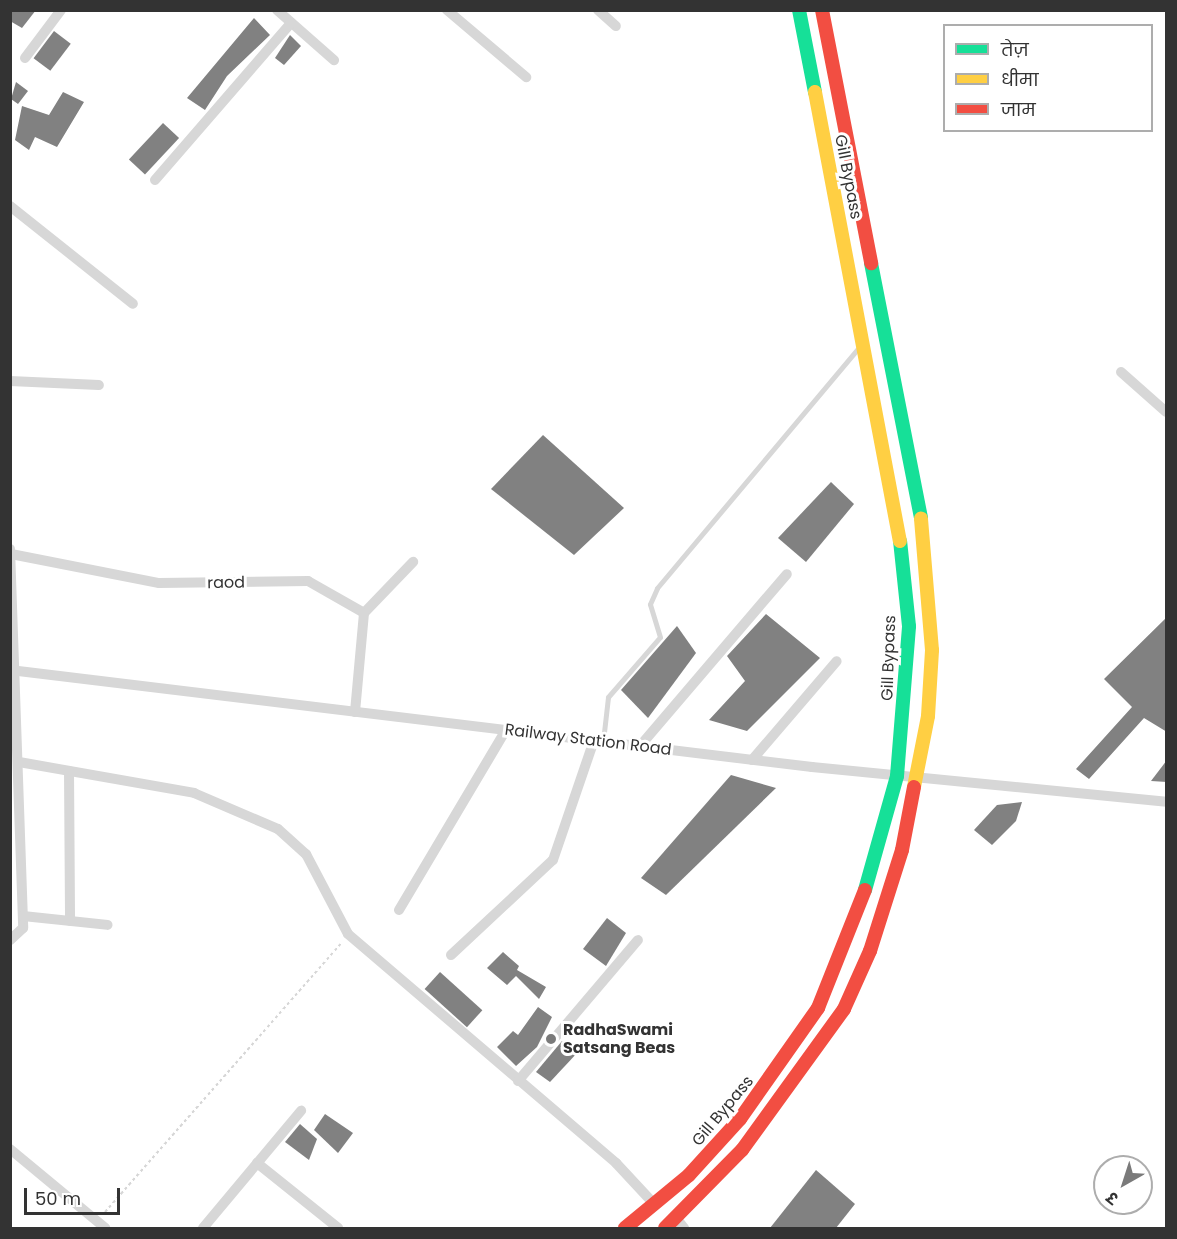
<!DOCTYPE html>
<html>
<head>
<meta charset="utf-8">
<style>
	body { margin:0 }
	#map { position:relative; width:1177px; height:1239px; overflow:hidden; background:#fff; font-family:Poppins,"Noto Sans Devanagari",sans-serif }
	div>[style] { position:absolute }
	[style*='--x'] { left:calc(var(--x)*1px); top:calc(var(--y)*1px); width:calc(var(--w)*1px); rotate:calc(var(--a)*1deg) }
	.building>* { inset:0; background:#818181; transform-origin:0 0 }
	.path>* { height:2px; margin-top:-1px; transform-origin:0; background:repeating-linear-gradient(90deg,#d6d6d6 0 3px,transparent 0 6px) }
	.lane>* { height:5px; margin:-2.5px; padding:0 2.5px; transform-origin:2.5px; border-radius:2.5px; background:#d7d7d7 }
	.street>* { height:10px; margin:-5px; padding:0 5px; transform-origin:5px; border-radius:5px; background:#d7d7d7 }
	.fast>* { height:14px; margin:-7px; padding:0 7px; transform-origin:7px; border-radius:7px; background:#16e098 }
	.slow>* { height:14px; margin:-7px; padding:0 7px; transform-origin:7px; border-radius:7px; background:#ffcf43 }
	.jam>* { height:14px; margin:-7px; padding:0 7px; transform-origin:7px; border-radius:7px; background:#f24e42 }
	.dots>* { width:16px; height:16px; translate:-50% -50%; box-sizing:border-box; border:3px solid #fff; border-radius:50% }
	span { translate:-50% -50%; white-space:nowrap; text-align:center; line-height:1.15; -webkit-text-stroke:6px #fff; paint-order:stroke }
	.street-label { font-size:16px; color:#333 }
	.poi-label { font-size:16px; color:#333; font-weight:700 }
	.left { translate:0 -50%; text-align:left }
	.frame { position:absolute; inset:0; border:12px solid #333; pointer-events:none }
	.legend { position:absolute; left:943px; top:24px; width:210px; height:108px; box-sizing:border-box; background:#fff; border:2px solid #adadad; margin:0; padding:8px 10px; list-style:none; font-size:18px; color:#333 }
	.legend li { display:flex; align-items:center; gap:12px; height:30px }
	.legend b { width:30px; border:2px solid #adadad }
	.north { position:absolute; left:1093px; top:1155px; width:60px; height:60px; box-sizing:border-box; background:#fff; border:2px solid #adadad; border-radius:50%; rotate:219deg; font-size:16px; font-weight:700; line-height:24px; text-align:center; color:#333 }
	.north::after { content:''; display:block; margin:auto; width:21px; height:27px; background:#7a7a7a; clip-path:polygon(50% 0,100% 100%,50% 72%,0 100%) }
	.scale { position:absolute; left:24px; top:1188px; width:96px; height:27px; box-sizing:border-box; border:3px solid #333; border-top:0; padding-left:8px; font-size:18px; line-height:21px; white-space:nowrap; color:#333; -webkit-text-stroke:4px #fff; paint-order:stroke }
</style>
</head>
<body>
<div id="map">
	<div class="building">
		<i style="clip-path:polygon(10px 10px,36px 10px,22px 28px,10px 21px)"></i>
		<i style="clip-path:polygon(254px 18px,270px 35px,227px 76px,205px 110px,187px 98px)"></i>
		<i style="left:54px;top:31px;width:21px;height:34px;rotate:37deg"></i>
		<i style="clip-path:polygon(290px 35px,301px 46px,284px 65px,275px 58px)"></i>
		<i style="clip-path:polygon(16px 82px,28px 91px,18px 104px,11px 99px)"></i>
		<i style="clip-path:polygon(63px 92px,84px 102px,57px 147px,35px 137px,29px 150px,15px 140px,22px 106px,49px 115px)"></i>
		<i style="left:163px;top:123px;width:22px;height:50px;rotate:43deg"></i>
		<i style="clip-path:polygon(543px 435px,624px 508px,574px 555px,491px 489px)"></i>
		<i style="clip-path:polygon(831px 482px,854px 504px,806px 562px,778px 538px)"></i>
		<i style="clip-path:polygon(766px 614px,820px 658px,747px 731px,709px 720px,745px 681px,727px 656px)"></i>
		<i style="clip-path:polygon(1167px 617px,1167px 732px,1144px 718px,1089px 779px,1076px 769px,1132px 707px,1104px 679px)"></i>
		<i style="clip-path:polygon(677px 626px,696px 653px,648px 718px,621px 690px)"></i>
		<i style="clip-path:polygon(1167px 760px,1167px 782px,1151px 781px)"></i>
		<i style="clip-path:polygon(731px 775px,776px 788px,666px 895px,641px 878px)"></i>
		<i style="clip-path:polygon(1022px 802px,1016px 821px,992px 845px,974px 830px,997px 805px)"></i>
		<i style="clip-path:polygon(607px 918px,626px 933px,606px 966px,583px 949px)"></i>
		<i style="clip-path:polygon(503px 952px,519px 966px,517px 970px,546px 987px,539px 999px,516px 976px,507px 985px,487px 968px)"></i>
		<i style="left:440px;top:972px;width:57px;height:23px;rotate:42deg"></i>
		<i style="clip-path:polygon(538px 1007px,552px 1017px,537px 1047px,516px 1066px,497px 1047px,513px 1031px,518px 1035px)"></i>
		<i style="clip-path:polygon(562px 1041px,578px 1052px,550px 1082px,536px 1072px)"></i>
		<i style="clip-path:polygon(325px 1114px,353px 1133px,338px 1153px,314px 1130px)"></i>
		<i style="clip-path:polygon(300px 1124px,317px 1139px,309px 1160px,285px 1142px)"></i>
		<i style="clip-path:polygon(816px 1170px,855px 1204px,836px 1228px,770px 1228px)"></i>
	</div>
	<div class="path">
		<i style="--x:105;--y:1212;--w:358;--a:-48.7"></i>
	</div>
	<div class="lane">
		<i style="--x:603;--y:741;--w:44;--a:-83.5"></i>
		<i style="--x:608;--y:697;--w:79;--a:-49.1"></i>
		<i style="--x:660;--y:637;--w:34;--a:-107"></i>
		<i style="--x:650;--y:604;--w:17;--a:-66"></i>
		<i style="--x:657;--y:588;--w:316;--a:-50"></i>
	</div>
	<div class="street">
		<i style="--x:277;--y:10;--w:76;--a:41.3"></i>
		<i style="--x:447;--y:10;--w:104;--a:40.3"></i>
		<i style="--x:598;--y:10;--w:24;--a:42"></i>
		<i style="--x:25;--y:58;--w:60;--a:-53.1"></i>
		<i style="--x:155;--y:180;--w:208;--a:-49.1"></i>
		<i style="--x:10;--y:206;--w:157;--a:38.5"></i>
		<i style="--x:1121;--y:372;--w:60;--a:41.6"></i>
		<i style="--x:10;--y:381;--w:89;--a:2.6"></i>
		<i style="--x:10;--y:549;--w:379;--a:88"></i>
		<i style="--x:23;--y:928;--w:18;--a:137"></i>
		<i style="--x:11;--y:554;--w:151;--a:11.1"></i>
		<i style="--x:159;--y:583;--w:149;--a:-0.8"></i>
		<i style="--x:308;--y:581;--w:64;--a:29.7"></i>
		<i style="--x:364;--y:613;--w:71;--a:-46.1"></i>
		<i style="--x:10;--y:670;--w:808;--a:6.9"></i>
		<i style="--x:812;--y:767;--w:356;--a:5.6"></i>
		<i style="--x:355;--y:712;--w:99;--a:-84.8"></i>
		<i style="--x:640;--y:746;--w:226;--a:-49.5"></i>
		<i style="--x:752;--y:760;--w:130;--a:-49.4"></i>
		<i style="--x:19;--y:762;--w:178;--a:10"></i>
		<i style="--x:194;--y:793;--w:91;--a:23.2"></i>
		<i style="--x:278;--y:829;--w:38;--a:42"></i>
		<i style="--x:306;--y:854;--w:90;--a:62.3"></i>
		<i style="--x:348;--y:934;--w:353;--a:40.5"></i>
		<i style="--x:616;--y:1163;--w:57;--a:47.1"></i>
		<i style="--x:69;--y:771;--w:150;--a:89.6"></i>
		<i style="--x:399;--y:910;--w:209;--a:-59.3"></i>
		<i style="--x:23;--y:916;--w:85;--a:6"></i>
		<i style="--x:451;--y:955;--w:139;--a:-43"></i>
		<i style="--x:553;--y:860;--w:127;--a:-71.1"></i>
		<i style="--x:518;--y:1081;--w:185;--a:-49.6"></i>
		<i style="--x:10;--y:1149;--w:124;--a:39.7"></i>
		<i style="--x:257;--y:1163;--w:104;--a:38.7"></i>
		<i style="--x:676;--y:1218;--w:13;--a:51"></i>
		<i style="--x:203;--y:1228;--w:153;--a:-50.1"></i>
	</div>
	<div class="fast">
		<i style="--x:799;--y:10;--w:84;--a:79"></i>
		<i style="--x:871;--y:263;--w:260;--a:78.9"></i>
		<i style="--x:865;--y:890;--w:118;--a:-74.3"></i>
		<i style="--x:897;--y:776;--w:150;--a:-85.4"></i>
		<i style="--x:909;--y:626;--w:85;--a:-96"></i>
	</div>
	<div class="slow">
		<i style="--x:815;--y:92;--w:457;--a:79.3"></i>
		<i style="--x:914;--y:787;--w:72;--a:-78.8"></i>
		<i style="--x:928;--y:716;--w:66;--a:-86.5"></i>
		<i style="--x:932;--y:650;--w:132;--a:-94.8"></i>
	</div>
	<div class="jam">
		<i style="--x:822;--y:10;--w:258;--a:79"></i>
		<i style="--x:625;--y:1228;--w:83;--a:-39.6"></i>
		<i style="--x:689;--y:1175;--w:76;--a:-47.7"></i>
		<i style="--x:740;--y:1119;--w:136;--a:-54.9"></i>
		<i style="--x:818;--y:1008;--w:127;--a:-68.3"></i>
		<i style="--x:665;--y:1228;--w:110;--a:-45.4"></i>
		<i style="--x:742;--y:1150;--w:174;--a:-54.1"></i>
		<i style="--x:844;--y:1009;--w:64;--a:-65.9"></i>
		<i style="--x:870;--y:951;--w:106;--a:-72.4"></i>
		<i style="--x:902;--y:850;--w:64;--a:-79.2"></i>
	</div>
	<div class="dots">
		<i style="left:551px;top:1039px;background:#7a7a7a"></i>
	</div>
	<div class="street-label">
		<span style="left:848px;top:177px;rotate:79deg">Gill Bypass</span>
		<span style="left:226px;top:583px;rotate:-1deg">raod</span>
		<span style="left:889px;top:658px;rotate:-88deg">Gill Bypass</span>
		<span style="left:588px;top:740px;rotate:7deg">Railway Station Road</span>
		<span style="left:723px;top:1111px;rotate:-50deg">Gill Bypass</span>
	</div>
	<div class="poi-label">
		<span class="left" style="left:563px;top:1039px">RadhaSwami<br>Satsang Beas</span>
	</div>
	<div class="frame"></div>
	<ul class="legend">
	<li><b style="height:8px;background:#16e098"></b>तेज़</li>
	<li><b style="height:8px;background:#ffcf43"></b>धीमा</li>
	<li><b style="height:8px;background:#f24e42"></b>जाम</li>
	</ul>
	<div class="north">उ</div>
	<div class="scale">50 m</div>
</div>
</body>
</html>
